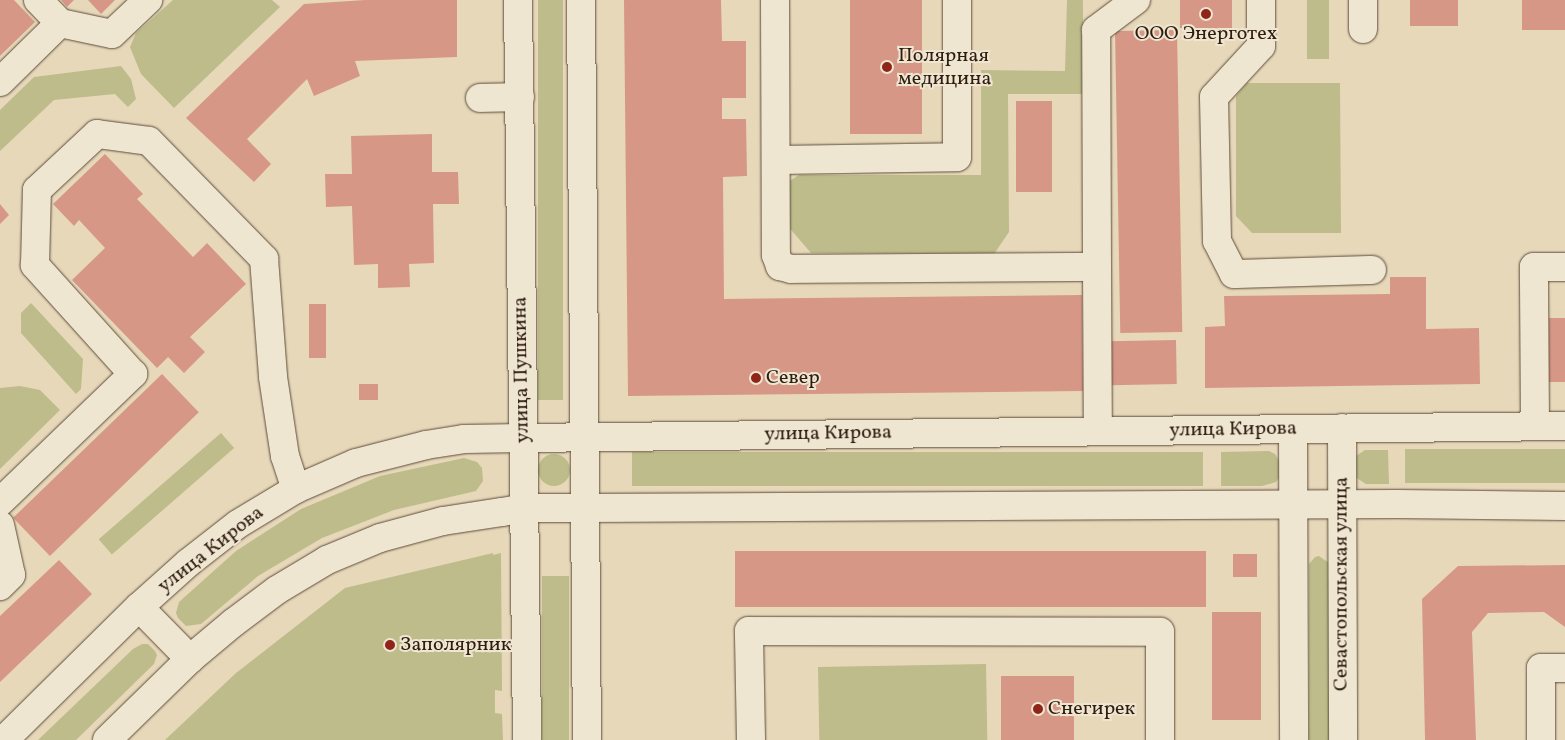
<!DOCTYPE html>
<html>
<head>
<meta charset="utf-8">
<style>
	body { margin:0 }
	#map { position:relative; width:1565px; height:740px; overflow:hidden; background:#e7d8ba; font-family:Vollkorn,serif }
	div>[style] { position:absolute }
	[style*='--x'] { left:calc(var(--x)*1px); top:calc(var(--y)*1px); width:calc(var(--w)*1px); rotate:calc(var(--a)*1deg) }
	.green>* { inset:0; background:#bdbc8a; transform-origin:0 0 }
	.round { border-radius:50% }
	.building>* { inset:0; background:#d79787; transform-origin:0 0 }
	.roads { filter:drop-shadow(0 0 1px #5d4c3a) drop-shadow(0 0 1px #5d4c3a) }
	.minor>* { height:28px; margin:-14px; padding:0 14px; transform-origin:14px; border-radius:14px; background:#efe6d2 }
	.dots>* { width:14px; height:14px; translate:-50% -50%; box-sizing:border-box; border:2px solid #efe6d2; border-radius:50% }
	span { translate:-50% -50%; white-space:nowrap; text-align:center; line-height:1.15; -webkit-text-stroke:4px #efe6d2; paint-order:stroke }
	.poi-label { font-size:20px; color:#2f1d10 }
	.left { translate:0 -50%; text-align:left }
	.street-label { font-size:20px; color:#2f1d10 }
</style>
</head>
<body>
<div id="map">
	<div class="green">
		<i style="clip-path:polygon(173px 0,272px 0,280px 7px,174px 108px,141px 74px,130px 47px,136px 33px)"></i>
		<i style="left:538px;top:0;width:25px;height:400px"></i>
		<i style="clip-path:polygon(1067px 0,1083px 0,1083px 94px,1008px 94px,1009px 232px,994px 254px,811px 253px,786px 224px,785px 184px,799px 175px,981px 175px,981px 70px,1065px 71px)"></i>
		<i style="left:1307px;top:0;width:22px;height:59px"></i>
		<i style="clip-path:polygon(121px 66px,131px 79px,136px 99px,128px 107px,115px 94px,54px 100px,0 151px,0 110px,34px 77px)"></i>
		<i style="clip-path:polygon(1247px 83px,1340px 83px,1341px 233px,1252px 233px,1236px 216px,1236px 96px)"></i>
		<i style="clip-path:polygon(31px 303px,83px 359px,81px 389px,76px 394px,21px 333px,21px 313px)"></i>
		<i style="clip-path:polygon(20px 386px,40px 390px,60px 410px,0 469px,0 388px)"></i>
		<i style="left:221px;top:433px;width:20px;height:162px;rotate:49deg"></i>
		<i style="left:1565px;top:449px;width:34px;height:160px;rotate:90deg"></i>
		<i style="clip-path:polygon(1365px 450px,1388px 450px,1389px 484px,1366px 484px,1355px 477px,1353px 460px,1356px 456px)"></i>
		<i style="clip-path:polygon(1269px 451px,1275px 454px,1281px 464px,1280px 476px,1276px 482px,1262px 486px,1221px 486px,1221px 452px)"></i>
		<i style="left:1203px;top:452px;width:34px;height:571px;rotate:90deg"></i>
		<i class="round" style="left:538px;top:454px;width:32px;height:32px"></i>
		<i style="clip-path:polygon(464px 458px,477px 462px,482px 468px,483px 481px,476px 491px,394px 510px,322px 538px,258px 576px,201px 624px,186px 626px,178px 618px,176px 613px,179px 602px,236px 551px,301px 509px,380px 476px)"></i>
		<i style="clip-path:polygon(493px 553px,493px 555px,501px 553px,502px 691px,495px 690px,495px 713px,502px 714px,503px 740px,165px 740px,236px 673px,345px 588px)"></i>
		<i style="clip-path:polygon(1319px 556px,1329px 563px,1330px 740px,1309px 740px,1309px 564px,1315px 557px)"></i>
		<i style="left:542px;top:576px;width:27px;height:164px"></i>
		<i style="clip-path:polygon(142px 644px,148px 644px,155px 651px,157px 655px,154px 664px,76px 740px,38px 740px,133px 649px)"></i>
		<i style="left:986px;top:664px;width:76px;height:168px;rotate:89deg"></i>
	</div>
	<div class="building">
		<i style="clip-path:polygon(0 0,14px 0,35px 22px,0 56px)"></i>
		<i style="clip-path:polygon(61px 0,74px 0,67px 7px)"></i>
		<i style="clip-path:polygon(88px 0,115px 0,101px 14px)"></i>
		<i style="clip-path:polygon(365px 0,457px 0,457px 57px,355px 61px,360px 76px,314px 96px,307px 79px,247px 139px,271px 164px,254px 182px,186px 118px,304px 4px)"></i>
		<i style="clip-path:polygon(624px 0,721px 0,722px 41px,746px 41px,746px 98px,722px 98px,722px 119px,746px 119px,747px 176px,723px 177px,724px 299px,1082px 295px,1083px 391px,628px 396px)"></i>
		<i style="left:850px;top:0;width:72px;height:134px"></i>
		<i style="left:1180px;top:0;width:52px;height:28px"></i>
		<i style="left:1410px;top:0;width:48px;height:26px"></i>
		<i style="left:1522px;top:0;width:43px;height:30px"></i>
		<i style="left:1177px;top:30px;width:302px;height:62px;rotate:89deg"></i>
		<i style="left:1016px;top:101px;width:36px;height:91px"></i>
		<i style="clip-path:polygon(432px 134px,432px 172px,458px 172px,459px 204px,433px 204px,434px 263px,409px 264px,410px 287px,378px 288px,378px 264px,354px 265px,352px 206px,326px 207px,325px 174px,352px 174px,351px 136px)"></i>
		<i style="clip-path:polygon(105px 154px,143px 194px,137px 199px,193px 257px,207px 243px,246px 284px,190px 337px,205px 352px,184px 373px,168px 357px,157px 368px,72px 280px,105px 248px,79px 220px,74px 226px,53px 204px)"></i>
		<i style="clip-path:polygon(0 204px,9px 215px,0 224px)"></i>
		<i style="clip-path:polygon(1390px 277px,1426px 277px,1426px 329px,1479px 328px,1480px 384px,1205px 388px,1205px 327px,1225px 326px,1224px 296px,1390px 294px)"></i>
		<i style="left:309px;top:304px;width:17px;height:54px"></i>
		<i style="left:1549px;top:318px;width:16px;height:64px"></i>
		<i style="left:1176px;top:340px;width:44px;height:67px;rotate:89deg"></i>
		<i style="left:162px;top:374px;width:53px;height:207px;rotate:46deg"></i>
		<i style="left:359px;top:384px;width:19px;height:16px"></i>
		<i style="left:735px;top:551px;width:471px;height:56px"></i>
		<i style="left:1233px;top:554px;width:24px;height:23px"></i>
		<i style="clip-path:polygon(59px 560px,92px 594px,0 682px,0 616px)"></i>
		<i style="clip-path:polygon(1565px 565px,1565px 627px,1544px 612px,1488px 613px,1472px 632px,1476px 740px,1425px 740px,1422px 599px,1458px 566px)"></i>
		<i style="left:1212px;top:612px;width:49px;height:108px"></i>
		<i style="left:1074px;top:676px;width:64px;height:73px;rotate:90deg"></i>
	</div>
	<div class="roads">
		<div class="minor">
			<i style="--x:38;--y:0;--w:32;--a:46"></i>
			<i style="--x:60;--y:23;--w:53;--a:11.9"></i>
			<i style="--x:112;--y:34;--w:50;--a:-43.4"></i>
			<i style="--x:518;--y:0;--w:740;--a:89.3"></i>
			<i style="--x:581;--y:0;--w:740;--a:89.54"></i>
			<i style="--x:775;--y:0;--w:255;--a:89.8"></i>
			<i style="--x:776;--y:255;--w:12;--a:70"></i>
			<i style="--x:780;--y:266;--w:11;--a:15"></i>
			<i style="--x:791;--y:269;--w:306;--a:-0.4"></i>
			<i style="--x:1097;--y:267;--w:164;--a:89.7"></i>
			<i style="--x:1261;--y:0;--w:46;--a:90"></i>
			<i style="--x:1261;--y:46;--w:69;--a:132.7"></i>
			<i style="--x:1214;--y:97;--w:144;--a:88.8"></i>
			<i style="--x:1217;--y:241;--w:37;--a:63"></i>
			<i style="--x:1234;--y:274;--w:138;--a:-1.7"></i>
			<i style="--x:1363;--y:0;--w:29;--a:90"></i>
			<i style="--x:0;--y:82;--w:84;--a:-44.5"></i>
			<i style="--x:480;--y:98;--w:40;--a:-1.4"></i>
			<i style="--x:776;--y:160;--w:181;--a:-0.9"></i>
			<i style="--x:957;--y:157;--w:157;--a:-90"></i>
			<i style="--x:1097;--y:267;--w:237;--a:-90.2"></i>
			<i style="--x:1096;--y:30;--w:50;--a:-36.9"></i>
			<i style="--x:1535;--y:426;--w:159;--a:-90.4"></i>
			<i style="--x:1534;--y:267;--w:31;--a:0"></i>
			<i style="--x:1342;--y:428;--w:312;--a:89.8"></i>
			<i style="--x:1293;--y:429;--w:311;--a:89.8"></i>
			<i style="--x:0;--y:502;--w:185;--a:-43.9"></i>
			<i style="--x:133;--y:374;--w:147;--a:-132"></i>
			<i style="--x:35;--y:265;--w:75;--a:-88.5"></i>
			<i style="--x:37;--y:190;--w:82;--a:-43"></i>
			<i style="--x:97;--y:134;--w:52;--a:7.7"></i>
			<i style="--x:149;--y:141;--w:165;--a:45.7"></i>
			<i style="--x:264;--y:259;--w:118;--a:85.6"></i>
			<i style="--x:273;--y:377;--w:80;--a:81.4"></i>
			<i style="--x:285;--y:456;--w:35;--a:72"></i>
			<i style="--x:0;--y:525;--w:51;--a:77.6"></i>
			<i style="--x:11;--y:575;--w:16;--a:135"></i>
			<i style="--x:139;--y:607;--w:73;--a:45.6"></i>
			<i style="--x:4;--y:740;--w:190;--a:-44.6"></i>
			<i style="--x:139;--y:607;--w:66;--a:-41.9"></i>
			<i style="--x:188;--y:563;--w:63;--a:-38"></i>
			<i style="--x:238;--y:524;--w:68;--a:-31.1"></i>
			<i style="--x:296;--y:489;--w:65;--a:-23.4"></i>
			<i style="--x:356;--y:463;--w:72;--a:-14.4"></i>
			<i style="--x:426;--y:445;--w:38;--a:-9"></i>
			<i style="--x:464;--y:439;--w:59;--a:-1"></i>
			<i style="--x:523;--y:438;--w:1042;--a:-0.66"></i>
			<i style="--x:107;--y:740;--w:116;--a:-44.3"></i>
			<i style="--x:190;--y:659;--w:56;--a:-39.9"></i>
			<i style="--x:233;--y:623;--w:55;--a:-36.9"></i>
			<i style="--x:277;--y:590;--w:58;--a:-31"></i>
			<i style="--x:327;--y:560;--w:57;--a:-22.5"></i>
			<i style="--x:380;--y:538;--w:65;--a:-15.1"></i>
			<i style="--x:443;--y:521;--w:60;--a:-8.7"></i>
			<i style="--x:502;--y:512;--w:22;--a:-10"></i>
			<i style="--x:524;--y:508;--w:61;--a:0"></i>
			<i style="--x:585;--y:508;--w:813;--a:-0.28"></i>
			<i style="--x:1398;--y:504;--w:167;--a:0.7"></i>
			<i style="--x:751;--y:740;--w:109;--a:-91.1"></i>
			<i style="--x:749;--y:631;--w:411;--a:0.1"></i>
			<i style="--x:1160;--y:632;--w:108;--a:90"></i>
			<i style="--x:1541;--y:740;--w:72;--a:-90"></i>
			<i style="--x:1541;--y:668;--w:24;--a:0"></i>
		</div>
	</div>
	<div class="dots">
		<i style="left:1206px;top:14px;background:#8f2418"></i>
		<i style="left:887px;top:67px;background:#8f2418"></i>
		<i style="left:756px;top:378px;background:#8f2418"></i>
		<i style="left:390px;top:645px;background:#8f2418"></i>
		<i style="left:1038px;top:709px;background:#8f2418"></i>
	</div>
	<div class="poi-label">
		<span style="left:1206px;top:34px">ООО Энерготех</span>
		<span class="left" style="left:898px;top:68px">Полярная<br>медицина</span>
		<span class="left" style="left:766px;top:378px">Север</span>
		<span class="left" style="left:400px;top:645px">Заполярник</span>
		<span class="left" style="left:1048px;top:709px">Снегирек</span>
	</div>
	<div class="street-label">
		<span style="left:522px;top:370px;rotate:-91deg">улица Пушкина</span>
		<span style="left:1233px;top:430px;rotate:-1deg">улица Кирова</span>
		<span style="left:828px;top:434px;rotate:-1deg">улица Кирова</span>
		<span style="left:211px;top:550px;rotate:-38deg">улица Кирова</span>
		<span style="left:1342px;top:584px;rotate:-90deg">Севастопольская улица</span>
	</div>
</div>
</body>
</html>
